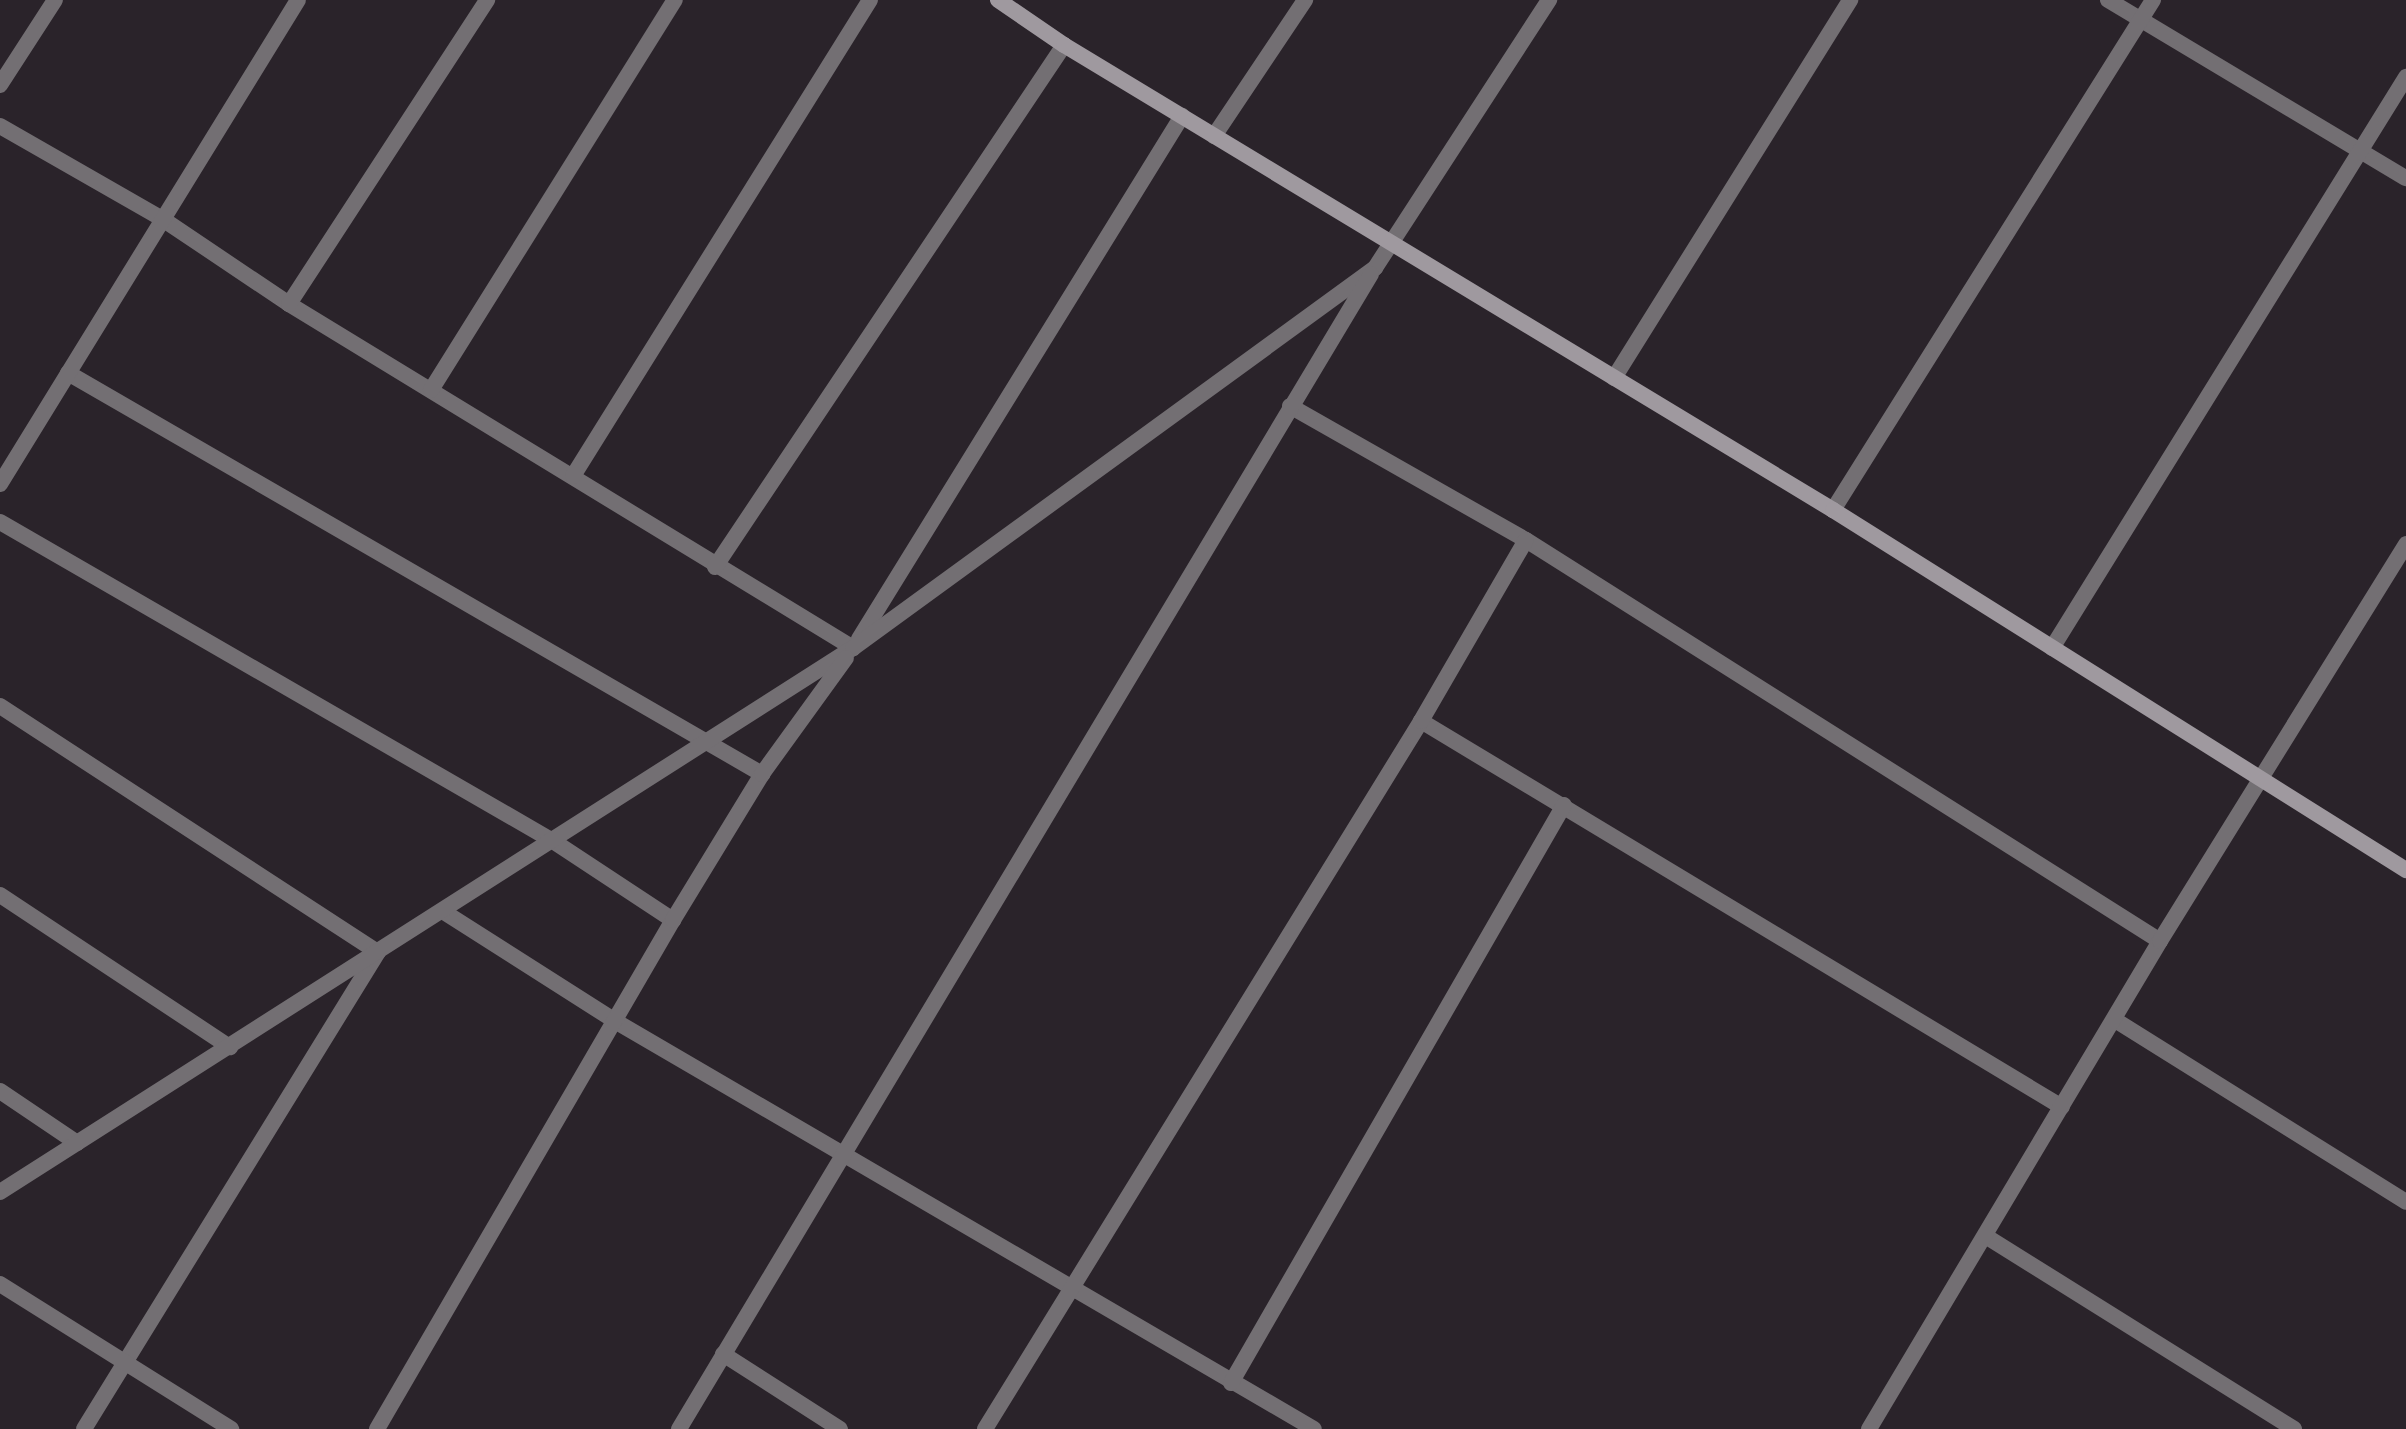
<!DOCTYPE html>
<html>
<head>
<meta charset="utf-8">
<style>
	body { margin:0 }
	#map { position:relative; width:2406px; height:1429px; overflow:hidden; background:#2a232a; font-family:"DejaVu Sans",sans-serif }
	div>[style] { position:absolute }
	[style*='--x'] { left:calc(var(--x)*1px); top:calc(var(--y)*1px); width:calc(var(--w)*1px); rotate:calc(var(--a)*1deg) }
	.street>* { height:16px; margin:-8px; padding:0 8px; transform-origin:8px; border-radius:8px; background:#736f73 }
	.secondary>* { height:16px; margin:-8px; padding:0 8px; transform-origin:8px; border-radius:8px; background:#9f999f }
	span { translate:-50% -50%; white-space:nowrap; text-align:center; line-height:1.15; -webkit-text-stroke:8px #211920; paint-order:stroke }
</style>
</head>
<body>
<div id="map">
	<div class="street">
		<i style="--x:2108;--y:0;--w:347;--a:30.9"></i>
		<i style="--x:0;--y:85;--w:101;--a:-57.1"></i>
		<i style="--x:0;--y:126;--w:189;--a:29.8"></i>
		<i style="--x:164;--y:220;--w:151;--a:33.9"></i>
		<i style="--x:289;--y:304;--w:661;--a:31.38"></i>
		<i style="--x:1214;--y:136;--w:164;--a:-56.2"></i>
		<i style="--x:289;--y:304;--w:363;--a:-56.9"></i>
		<i style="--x:68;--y:373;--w:802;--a:30.02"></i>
		<i style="--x:1614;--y:378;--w:446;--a:-58"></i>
		<i style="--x:431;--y:390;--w:460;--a:-58"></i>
		<i style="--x:1290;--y:406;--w:271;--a:29.6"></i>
		<i style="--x:1526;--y:540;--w:750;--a:32.31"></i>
		<i style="--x:573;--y:476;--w:561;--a:-58.04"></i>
		<i style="--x:0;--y:484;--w:568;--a:-58.38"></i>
		<i style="--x:1833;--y:510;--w:602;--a:-57.89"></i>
		<i style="--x:0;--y:522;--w:638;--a:29.98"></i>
		<i style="--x:553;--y:841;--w:144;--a:33.4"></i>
		<i style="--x:715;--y:567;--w:628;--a:-56.23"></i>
		<i style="--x:859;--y:639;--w:615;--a:-58.3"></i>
		<i style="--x:2052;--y:648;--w:672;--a:-58.2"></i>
		<i style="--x:0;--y:706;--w:451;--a:33.1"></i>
		<i style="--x:378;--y:952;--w:560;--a:121.65"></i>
		<i style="--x:1421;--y:721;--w:748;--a:31.06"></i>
		<i style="--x:0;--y:895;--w:276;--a:33.5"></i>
		<i style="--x:444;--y:912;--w:203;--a:32.5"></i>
		<i style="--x:615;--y:1021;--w:809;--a:30.27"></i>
		<i style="--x:2115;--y:1020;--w:343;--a:32"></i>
		<i style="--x:0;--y:1091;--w:93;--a:34"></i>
		<i style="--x:0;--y:1192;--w:1012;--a:-32.53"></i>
		<i style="--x:853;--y:648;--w:646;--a:-36.05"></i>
		<i style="--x:1375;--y:268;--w:320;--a:-57"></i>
		<i style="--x:1987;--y:1237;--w:362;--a:32"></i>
		<i style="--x:0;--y:1284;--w:273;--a:32.1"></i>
		<i style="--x:723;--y:1354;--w:139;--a:32.7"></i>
		<i style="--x:1231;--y:1383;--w:667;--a:-60.05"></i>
		<i style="--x:377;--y:1429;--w:589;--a:-59.82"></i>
		<i style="--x:673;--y:920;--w:171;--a:-58.6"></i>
		<i style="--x:762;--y:774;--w:143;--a:-54.1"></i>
		<i style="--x:679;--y:1429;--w:1346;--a:-59.07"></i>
		<i style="--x:985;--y:1429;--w:831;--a:-58.37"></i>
		<i style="--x:1421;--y:721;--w:209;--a:-59.9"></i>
		<i style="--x:1869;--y:1429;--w:568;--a:-59.19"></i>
		<i style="--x:2160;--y:941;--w:467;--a:-58.2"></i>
	</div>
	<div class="secondary">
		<i style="--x:998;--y:0;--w:80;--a:34.3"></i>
		<i style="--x:1064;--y:45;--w:899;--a:31.16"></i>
		<i style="--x:1833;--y:510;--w:677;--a:32.14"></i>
	</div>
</div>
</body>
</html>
